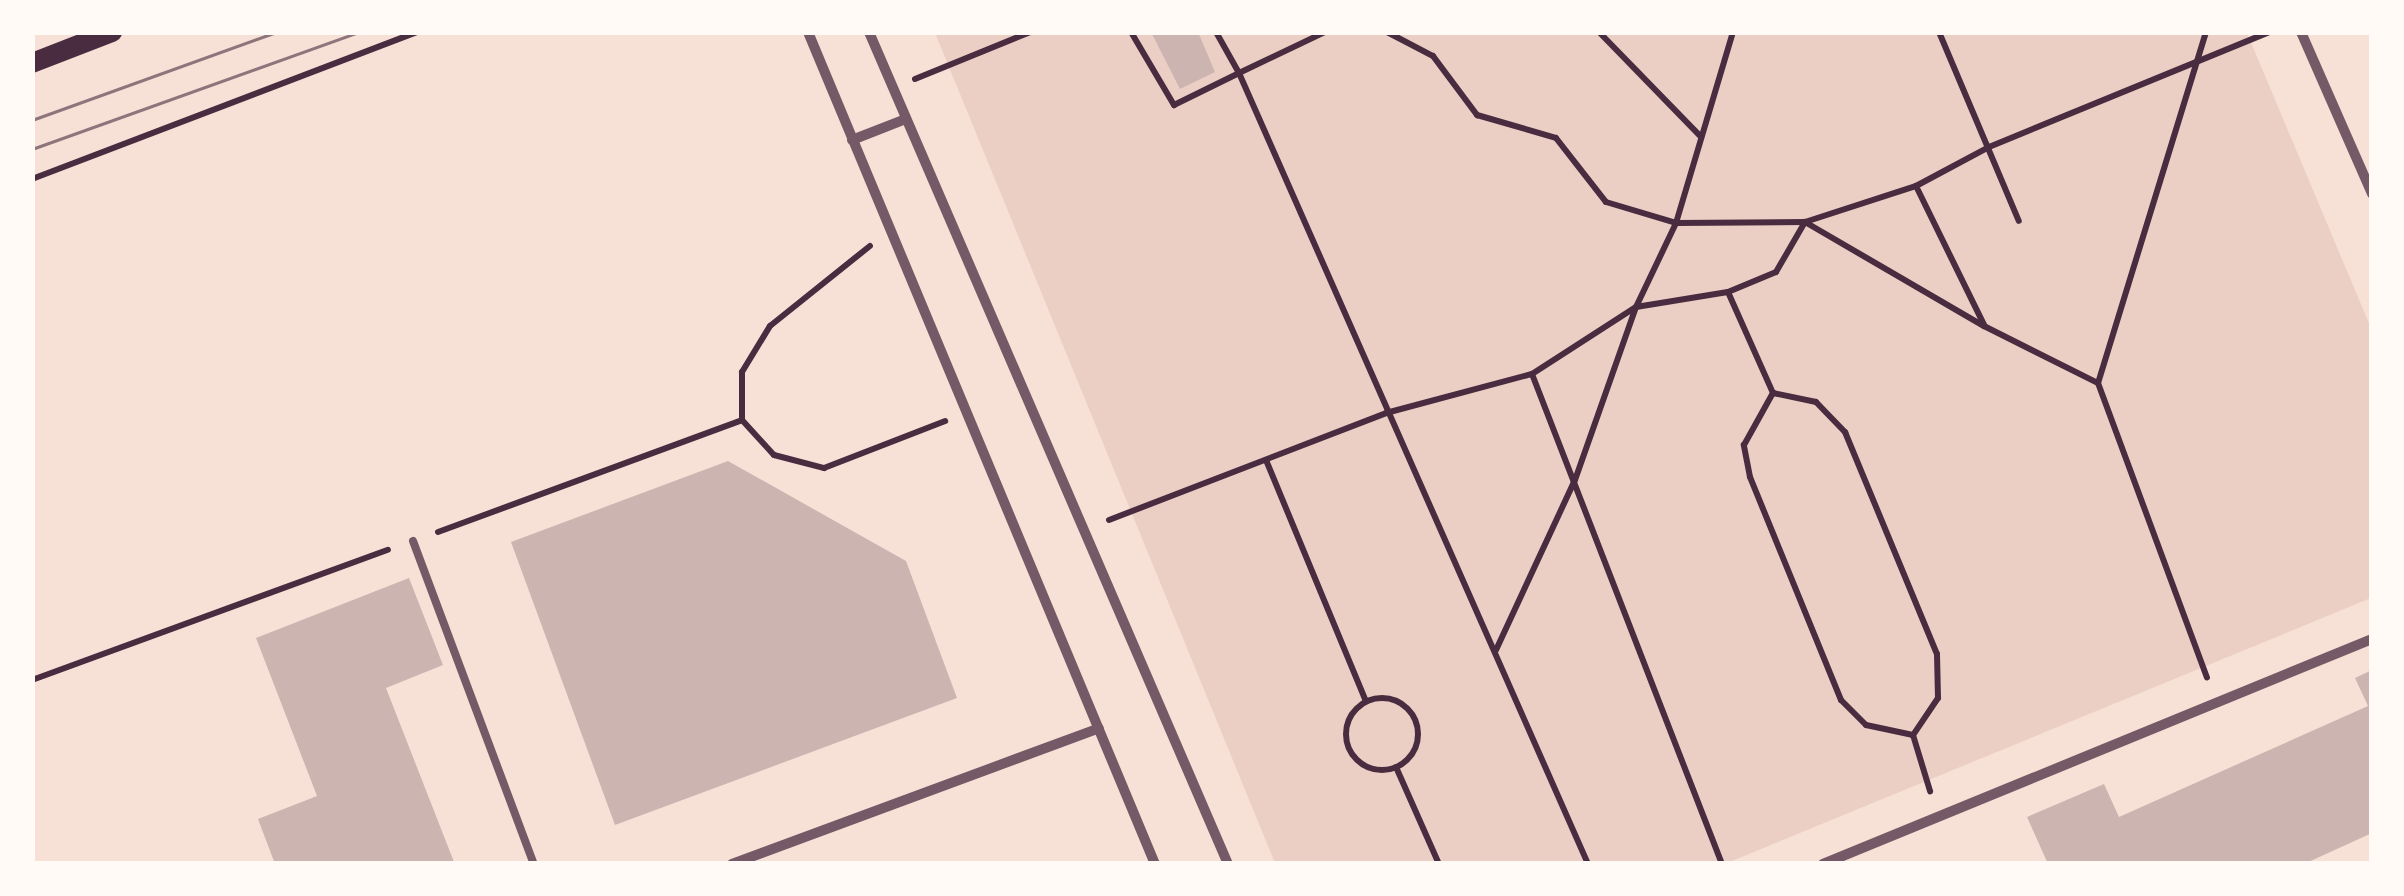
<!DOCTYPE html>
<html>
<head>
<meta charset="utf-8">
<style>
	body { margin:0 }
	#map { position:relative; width:2404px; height:896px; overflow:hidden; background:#f7e1d7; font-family:"Work Sans",sans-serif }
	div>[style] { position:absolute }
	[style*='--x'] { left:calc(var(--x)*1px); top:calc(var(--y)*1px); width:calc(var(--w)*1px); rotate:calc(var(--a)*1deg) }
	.green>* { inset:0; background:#ebcfc5 }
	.building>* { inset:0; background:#ccb4b1 }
	.path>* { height:6px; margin:-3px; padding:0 3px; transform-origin:3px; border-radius:3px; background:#4a2c40 }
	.path>.ring { margin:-3px; padding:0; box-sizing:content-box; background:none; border:6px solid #4a2c40; border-radius:50% }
	.service>* { height:8px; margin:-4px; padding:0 4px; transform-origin:4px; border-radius:4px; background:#755966 }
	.minor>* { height:10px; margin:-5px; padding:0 5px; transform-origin:5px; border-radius:5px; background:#755966 }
	.secondary>* { height:20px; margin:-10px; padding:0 10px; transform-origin:10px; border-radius:10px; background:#4a2c40 }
	.tram>* { height:2.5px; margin:-1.25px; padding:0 1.25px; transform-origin:1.25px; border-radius:1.25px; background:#8f747c }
	span { translate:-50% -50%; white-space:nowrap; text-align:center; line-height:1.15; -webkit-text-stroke:10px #fffaf5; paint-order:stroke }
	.frame { position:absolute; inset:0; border:35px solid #fffaf5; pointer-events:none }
</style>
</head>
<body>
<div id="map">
	<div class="green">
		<i style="clip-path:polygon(935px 33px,2247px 33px,2371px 328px,2371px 598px,1727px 863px,1275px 863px)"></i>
	</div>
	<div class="building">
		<i style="clip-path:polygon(1151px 32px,1198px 32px,1215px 72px,1180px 89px)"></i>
		<i style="clip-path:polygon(728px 461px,906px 561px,957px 698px,615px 825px,511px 542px)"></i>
		<i style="clip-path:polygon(409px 578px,443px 665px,386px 688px,454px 862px,275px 864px,258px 819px,317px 796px,256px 638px)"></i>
		<i style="clip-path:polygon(2372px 670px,2372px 833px,2304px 864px,2048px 864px,2027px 817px,2104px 784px,2119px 817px,2368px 706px,2355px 678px)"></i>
	</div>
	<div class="path">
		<i style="--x:1131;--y:32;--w:85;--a:59.5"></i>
		<i style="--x:1174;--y:105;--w:72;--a:-26.2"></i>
		<i style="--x:1239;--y:73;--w:865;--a:66.19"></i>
		<i style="--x:1216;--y:32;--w:47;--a:60.7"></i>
		<i style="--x:1239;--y:73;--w:95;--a:-25.5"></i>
		<i style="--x:1387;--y:32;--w:52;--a:27.6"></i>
		<i style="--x:1433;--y:56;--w:74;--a:53.3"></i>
		<i style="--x:1477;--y:115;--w:82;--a:16.2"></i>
		<i style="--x:1556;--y:138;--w:81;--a:52"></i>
		<i style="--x:1606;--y:202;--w:73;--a:16.7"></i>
		<i style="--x:1676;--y:223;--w:129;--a:-0.4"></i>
		<i style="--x:1805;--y:222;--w:207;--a:30.2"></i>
		<i style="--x:1984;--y:326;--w:127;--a:26.6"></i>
		<i style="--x:1599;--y:32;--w:146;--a:45.8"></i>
		<i style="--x:1939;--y:32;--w:205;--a:67.1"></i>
		<i style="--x:2206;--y:32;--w:367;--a:107.1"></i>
		<i style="--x:2098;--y:383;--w:314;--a:69.7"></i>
		<i style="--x:915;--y:79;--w:124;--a:-22.2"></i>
		<i style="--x:32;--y:179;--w:411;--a:-20.9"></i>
		<i style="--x:1916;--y:186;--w:155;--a:63.9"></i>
		<i style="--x:1728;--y:292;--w:111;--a:66"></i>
		<i style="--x:1532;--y:374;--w:526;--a:68.81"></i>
		<i style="--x:1773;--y:393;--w:44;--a:11.8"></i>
		<i style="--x:1816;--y:402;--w:42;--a:46"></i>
		<i style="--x:1845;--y:432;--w:240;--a:67.5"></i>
		<i style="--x:1937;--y:654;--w:44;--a:88.7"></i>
		<i style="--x:1938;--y:698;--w:45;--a:124"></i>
		<i style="--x:1913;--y:735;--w:48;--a:-168"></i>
		<i style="--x:1866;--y:725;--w:35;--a:-135"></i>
		<i style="--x:1841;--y:700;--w:241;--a:-112.2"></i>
		<i style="--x:1750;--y:477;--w:33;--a:-101"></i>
		<i style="--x:1744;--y:445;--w:60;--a:-60.9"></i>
		<i style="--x:742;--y:420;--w:48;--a:-90"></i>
		<i style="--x:742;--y:372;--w:54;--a:-58.7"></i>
		<i style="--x:770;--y:326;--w:128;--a:-38.7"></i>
		<i style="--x:1266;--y:460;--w:261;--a:67.5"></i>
		<i style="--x:1109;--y:520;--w:297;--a:-21.1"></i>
		<i style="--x:1386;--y:413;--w:151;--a:-15"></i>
		<i style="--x:1532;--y:374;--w:124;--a:-32.8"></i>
		<i style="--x:1636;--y:307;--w:93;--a:-9.3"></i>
		<i style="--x:1728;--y:292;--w:52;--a:-22.6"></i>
		<i style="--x:1776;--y:272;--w:58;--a:-59.9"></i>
		<i style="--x:1805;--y:222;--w:117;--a:-18"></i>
		<i style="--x:1916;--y:186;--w:83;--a:-28.1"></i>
		<i style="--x:1989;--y:147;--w:304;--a:-22.3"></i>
		<i style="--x:438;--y:532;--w:324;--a:-20.2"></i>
		<i style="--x:742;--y:420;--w:47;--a:47.6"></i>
		<i style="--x:774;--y:455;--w:52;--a:14.6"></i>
		<i style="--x:824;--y:468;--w:130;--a:-21.2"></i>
		<i style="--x:1496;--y:650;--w:187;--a:-65.1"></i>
		<i style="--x:1575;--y:480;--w:183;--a:-70.6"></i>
		<i style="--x:1636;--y:307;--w:93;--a:-64.5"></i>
		<i style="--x:1676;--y:223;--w:199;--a:-73.4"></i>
		<i style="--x:32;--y:680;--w:379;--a:-20.1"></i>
		<i class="ring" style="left:1346px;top:698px;width:66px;height:66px"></i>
		<i style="--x:1913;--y:735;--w:59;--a:73.1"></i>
		<i style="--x:1396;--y:767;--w:106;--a:66.1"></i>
	</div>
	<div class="service">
		<i style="--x:413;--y:541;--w:345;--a:69.5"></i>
	</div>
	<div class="minor">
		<i style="--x:808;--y:32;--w:901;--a:67.36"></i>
		<i style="--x:869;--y:32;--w:906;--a:66.66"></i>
		<i style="--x:2301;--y:32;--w:177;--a:66.3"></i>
		<i style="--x:852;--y:140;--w:58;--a:-21.3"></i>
		<i style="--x:732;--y:864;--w:391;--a:-20.3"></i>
		<i style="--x:1823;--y:864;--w:593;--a:-22.29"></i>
	</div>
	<div class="secondary">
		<i style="--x:32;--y:63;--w:86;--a:-21.2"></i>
	</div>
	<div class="tram">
		<i style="--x:32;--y:120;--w:260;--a:-19.8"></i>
		<i style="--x:32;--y:149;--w:347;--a:-19.7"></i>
	</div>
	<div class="frame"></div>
</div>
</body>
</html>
